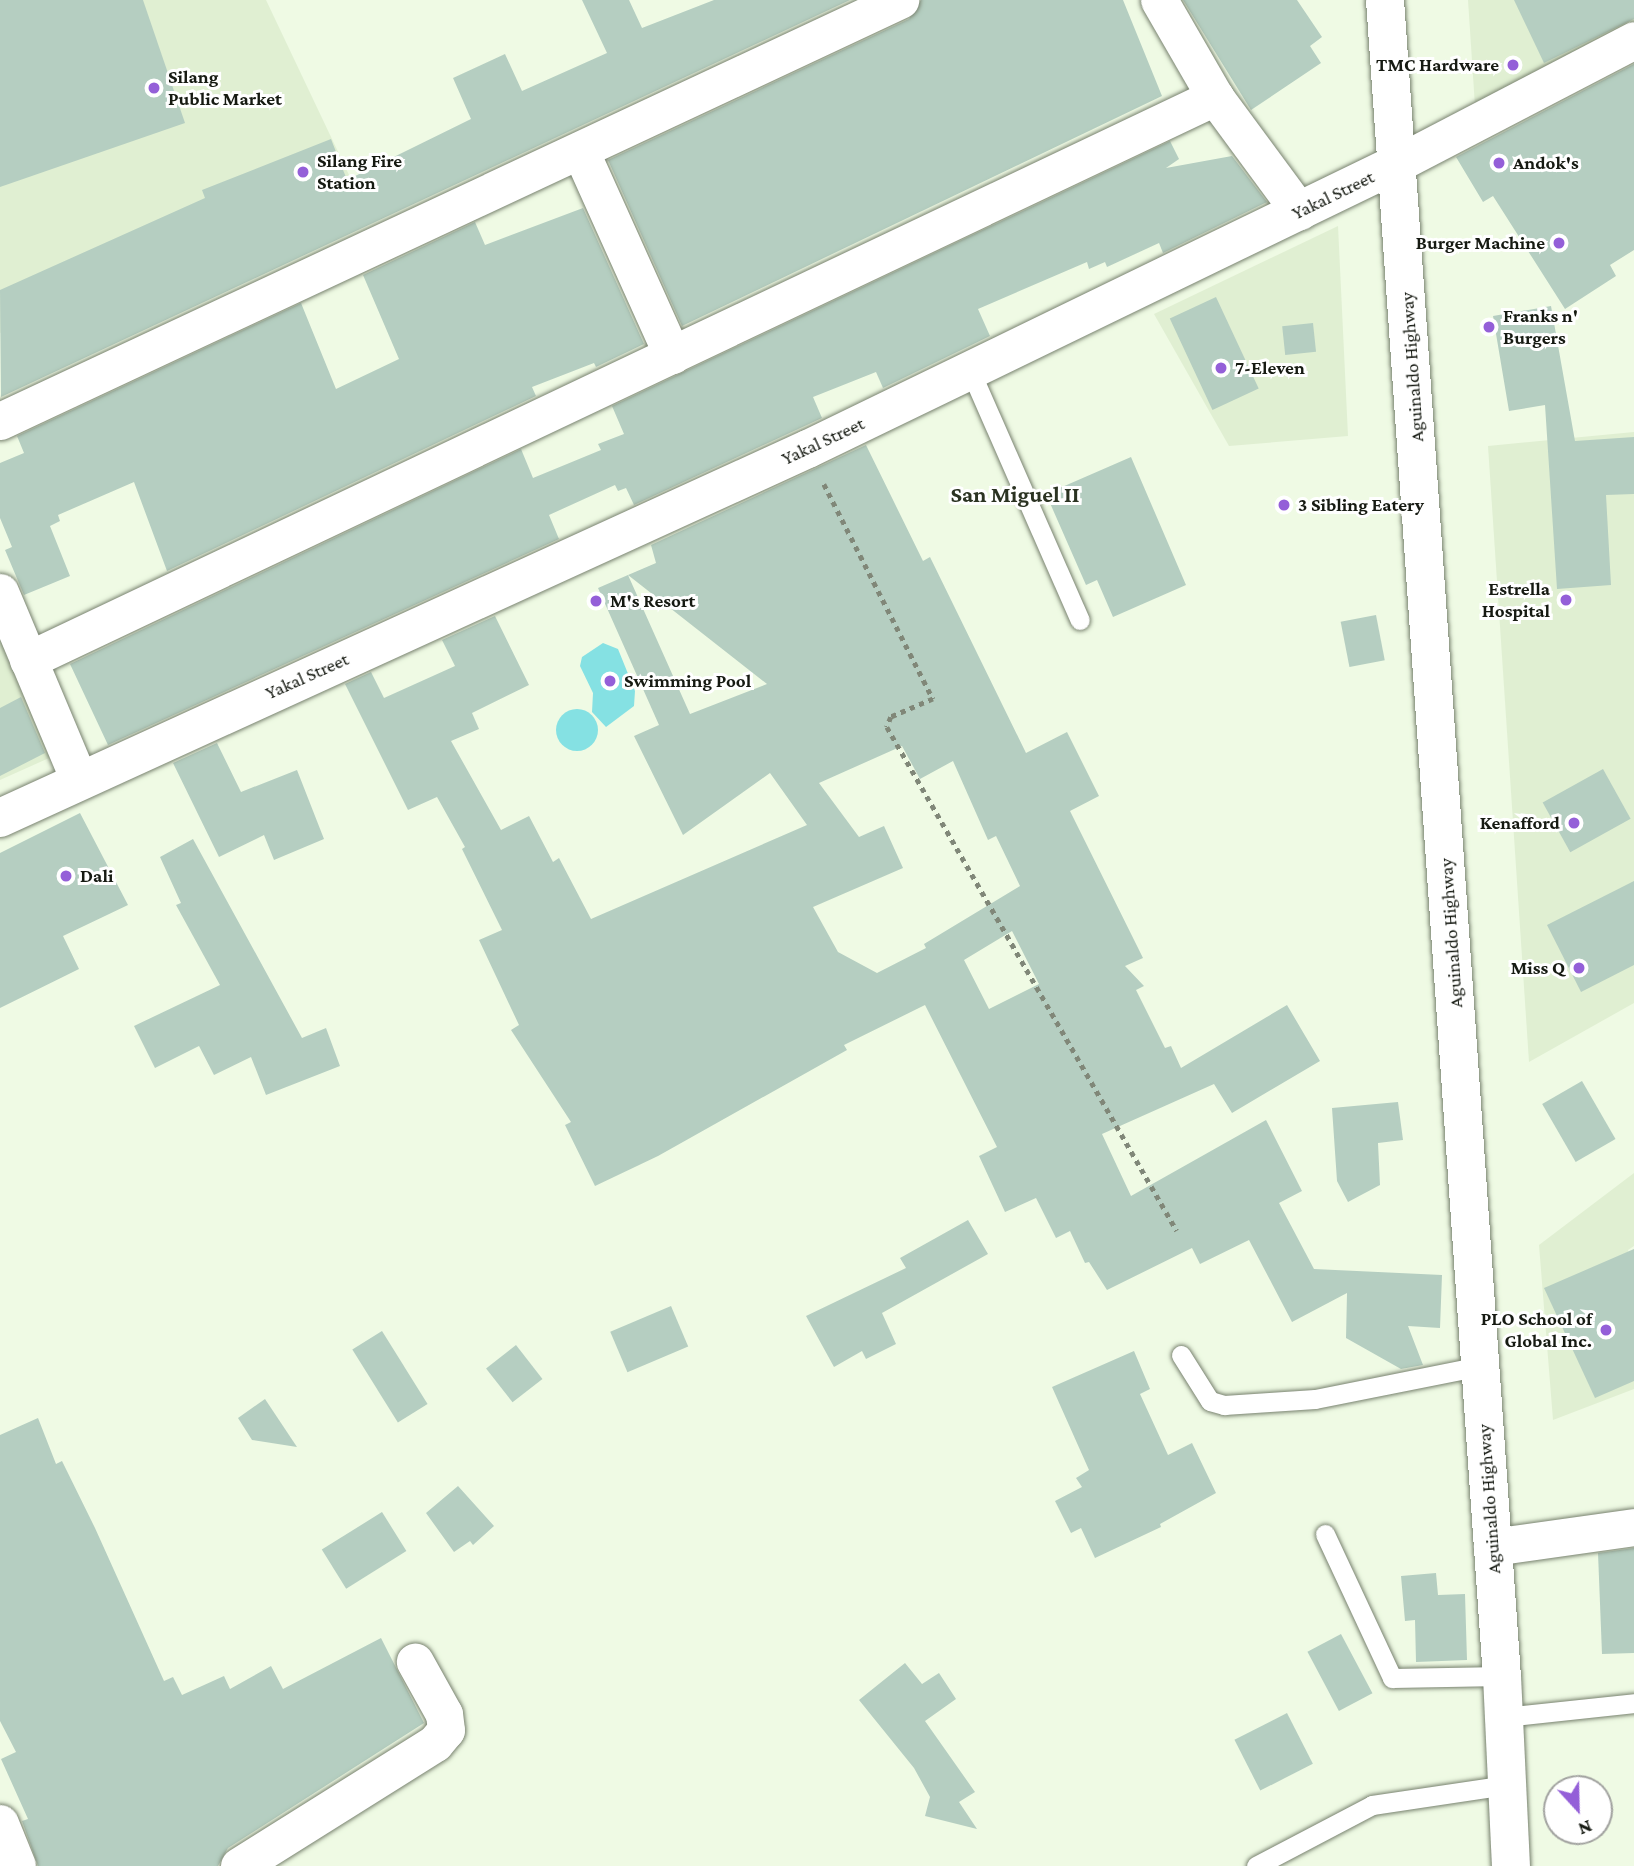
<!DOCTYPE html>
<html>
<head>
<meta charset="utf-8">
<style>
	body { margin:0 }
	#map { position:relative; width:1634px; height:1866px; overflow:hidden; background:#effae4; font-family:"Crimson Pro",serif }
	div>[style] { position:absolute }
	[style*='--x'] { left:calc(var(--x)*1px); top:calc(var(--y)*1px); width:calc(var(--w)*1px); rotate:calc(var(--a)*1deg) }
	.built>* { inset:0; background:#e0efd2 }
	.water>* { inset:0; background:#85e1e3 }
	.round { border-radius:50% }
	.building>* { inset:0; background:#b5cec1; transform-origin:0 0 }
	.path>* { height:4.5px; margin-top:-2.25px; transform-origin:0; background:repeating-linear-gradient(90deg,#808778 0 5px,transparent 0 10px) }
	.roads { filter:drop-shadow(0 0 2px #78826f) drop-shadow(0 0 2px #78826f) }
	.lane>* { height:19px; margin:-9.5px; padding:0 9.5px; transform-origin:9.5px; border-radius:9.5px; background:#fff }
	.street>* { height:37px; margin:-18.5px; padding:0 18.5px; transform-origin:18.5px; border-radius:18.5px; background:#fff }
	.secondary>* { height:38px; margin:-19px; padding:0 19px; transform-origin:19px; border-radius:19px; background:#fff }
	.primary>* { height:38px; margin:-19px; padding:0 19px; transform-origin:19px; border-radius:19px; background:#fff }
	.dots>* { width:19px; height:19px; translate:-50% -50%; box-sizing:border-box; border:4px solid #fff; border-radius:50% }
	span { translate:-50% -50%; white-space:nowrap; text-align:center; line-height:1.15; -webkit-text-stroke:6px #fff; paint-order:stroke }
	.poi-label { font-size:19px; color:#161a12; font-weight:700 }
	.right { translate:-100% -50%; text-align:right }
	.left { translate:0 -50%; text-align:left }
	.street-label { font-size:19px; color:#161a12 }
	.quarter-label { font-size:23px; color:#2b3322; font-weight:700 }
	.north { position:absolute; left:1543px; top:1775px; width:70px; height:70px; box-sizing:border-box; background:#fff; border:2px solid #a2a3a0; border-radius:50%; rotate:158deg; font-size:19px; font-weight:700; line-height:28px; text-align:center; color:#161a12 }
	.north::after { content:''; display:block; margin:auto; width:24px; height:32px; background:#945fd8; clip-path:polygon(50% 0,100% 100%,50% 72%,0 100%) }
</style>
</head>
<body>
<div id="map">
	<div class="built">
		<i style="clip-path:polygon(0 0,266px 0,350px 177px,0 333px)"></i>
		<i style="clip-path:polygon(1468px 0,1634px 0,1634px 23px,1475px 106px)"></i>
		<i style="clip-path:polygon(1338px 226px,1348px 436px,1229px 446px,1154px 314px)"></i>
		<i style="clip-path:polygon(1634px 432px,1634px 1003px,1529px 1062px,1488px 446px)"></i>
		<i style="clip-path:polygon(0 624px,58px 754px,0 780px)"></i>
		<i style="clip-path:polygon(1634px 1173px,1634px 1246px,1628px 1250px,1634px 1275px,1634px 1389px,1553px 1420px,1539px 1245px)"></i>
	</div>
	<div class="water">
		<i style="clip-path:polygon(603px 643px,618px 649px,635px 691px,634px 706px,606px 727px,592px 712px,593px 693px,580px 666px,582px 657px)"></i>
		<i class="round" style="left:556px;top:709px;width:42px;height:42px"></i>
	</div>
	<div class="building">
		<i style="clip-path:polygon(0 0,143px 0,185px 123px,0 187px)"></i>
		<i style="clip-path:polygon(582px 0,629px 0,642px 28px,714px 0,850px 0,1px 397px,0 290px,205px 198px,202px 190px,331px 139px,347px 180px,471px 119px,453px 78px,505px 54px,522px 91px,607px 53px)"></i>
		<i style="clip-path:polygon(921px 0,1123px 0,1162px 96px,682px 326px,608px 160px,909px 19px)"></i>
		<i style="clip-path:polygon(1183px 0,1297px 0,1322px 37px,1310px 46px,1321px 63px,1251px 110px)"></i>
		<i style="clip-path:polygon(1514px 0,1634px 0,1634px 19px,1544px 63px)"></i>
		<i style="clip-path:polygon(1634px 64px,1634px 250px,1610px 265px,1616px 276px,1565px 309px,1493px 196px,1483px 202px,1456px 157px)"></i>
		<i style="clip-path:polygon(1170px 141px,1179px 159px,1166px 168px,1232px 156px,1267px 202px,1163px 253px,1159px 243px,1107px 267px,1105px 262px,1089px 269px,1087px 262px,978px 309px,990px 336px,883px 388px,876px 372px,813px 397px,822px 418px,634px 505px,626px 488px,618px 491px,615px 485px,549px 515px,559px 539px,108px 745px,70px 664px,521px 449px,533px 478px,601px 450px,598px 444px,624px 434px,612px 406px)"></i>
		<i style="clip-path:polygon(583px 208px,644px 344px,596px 367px,594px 363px,532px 387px,536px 396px,167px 571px,134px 482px,58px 515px,60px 521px,50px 526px,70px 576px,24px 595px,5px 550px,12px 547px,0 518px,0 463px,24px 453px,17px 436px,301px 303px,336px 389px,399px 359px,363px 275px,475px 222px,485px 245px)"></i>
		<i style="left:1216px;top:297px;width:101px;height:51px;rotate:65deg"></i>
		<i style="clip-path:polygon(1551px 306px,1575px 441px,1634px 437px,1634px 494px,1606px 495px,1611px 585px,1557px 589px,1545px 405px,1509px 411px,1493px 316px)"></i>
		<i style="left:1313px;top:323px;width:29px;height:31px;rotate:84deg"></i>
		<i style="clip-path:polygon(evenodd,866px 445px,923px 561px,930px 557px,1026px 753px,1067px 732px,1099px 796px,1070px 811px,1143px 958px,1125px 966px,1144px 986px,1136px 990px,1165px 1048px,1171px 1046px,1181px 1068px,1287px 1005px,1320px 1061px,1232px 1113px,1214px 1084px,1102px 1134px,1131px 1196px,1266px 1120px,1302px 1191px,1279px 1203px,1314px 1269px,1442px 1275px,1440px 1328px,1408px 1326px,1423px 1365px,1401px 1369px,1346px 1338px,1347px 1293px,1292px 1322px,1249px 1240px,1200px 1264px,1192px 1248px,1107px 1290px,1089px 1262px,1085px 1263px,1070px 1231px,1056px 1238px,1036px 1198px,1005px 1212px,979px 1156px,997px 1147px,925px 1005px,844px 1045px,847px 1050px,658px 1156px,595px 1186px,565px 1125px,571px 1122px,511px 1030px,519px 1025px,479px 940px,502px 930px,462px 849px,465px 847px,437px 797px,408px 810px,345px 684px,371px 672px,384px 698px,455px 666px,442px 640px,495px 616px,529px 685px,472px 713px,479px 729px,451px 741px,501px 830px,529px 816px,553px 862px,559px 858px,591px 919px,807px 825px,770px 773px,683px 835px,634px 736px,659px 725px,598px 588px,628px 575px,690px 714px,767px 684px,628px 575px,656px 563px,651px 545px,866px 445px,902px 746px,920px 779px,953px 761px,988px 840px,996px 836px,1020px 886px,924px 944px,926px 948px,877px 973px,838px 952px,813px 907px,903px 868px,884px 826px,859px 837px,819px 783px,902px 746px,866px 445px,1012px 931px,1039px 984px,989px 1009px,964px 960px,1012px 931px)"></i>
		<i style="clip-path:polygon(1131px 457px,1186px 585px,1113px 617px,1097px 580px,1086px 585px,1046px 494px)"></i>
		<i style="left:1376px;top:615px;width:46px;height:36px;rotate:79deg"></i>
		<i style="clip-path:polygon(21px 697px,45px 753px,0 776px,0 708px)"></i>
		<i style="clip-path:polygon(217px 743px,241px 792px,297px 770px,324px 839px,274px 860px,264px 835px,219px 857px,173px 763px)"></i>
		<i style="left:1603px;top:769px;width:57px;height:69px;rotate:61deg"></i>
		<i style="clip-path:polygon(80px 813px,128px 905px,63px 936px,79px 969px,0 1008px,0 853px)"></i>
		<i style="clip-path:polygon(193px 839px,302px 1038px,326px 1028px,340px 1066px,266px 1095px,251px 1057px,214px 1075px,199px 1046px,155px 1068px,134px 1026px,220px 985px,176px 905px,181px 903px,160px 857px)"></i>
		<i style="clip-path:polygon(1634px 881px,1634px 965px,1581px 992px,1547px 925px)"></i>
		<i style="left:1582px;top:1081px;width:67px;height:46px;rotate:60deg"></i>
		<i style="clip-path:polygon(1398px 1102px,1403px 1140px,1378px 1143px,1380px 1185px,1348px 1202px,1337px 1181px,1332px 1108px)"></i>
		<i style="clip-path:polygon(968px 1220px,988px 1254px,882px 1313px,896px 1344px,866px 1359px,862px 1351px,834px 1367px,806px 1316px,906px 1268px,900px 1258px)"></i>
		<i style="clip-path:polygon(1634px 1249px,1634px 1381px,1595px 1398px,1544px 1288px)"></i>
		<i style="left:671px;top:1306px;width:44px;height:66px;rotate:67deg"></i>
		<i style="left:382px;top:1331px;width:86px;height:35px;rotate:58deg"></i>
		<i style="left:516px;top:1345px;width:43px;height:38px;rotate:52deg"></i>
		<i style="clip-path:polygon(1134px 1351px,1150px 1389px,1140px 1394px,1168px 1455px,1192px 1443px,1216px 1493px,1160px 1524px,1161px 1527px,1095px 1558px,1081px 1528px,1071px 1533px,1055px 1501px,1082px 1487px,1076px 1478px,1089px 1470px,1052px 1387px)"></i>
		<i style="clip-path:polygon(265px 1399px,297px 1447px,252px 1440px,238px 1418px)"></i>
		<i style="clip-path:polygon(38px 1418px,56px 1464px,62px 1461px,95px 1528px,164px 1681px,173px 1677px,182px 1695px,224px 1676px,230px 1689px,271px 1666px,283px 1689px,381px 1638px,424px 1723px,228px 1848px,218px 1866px,38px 1866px,22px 1821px,28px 1819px,1px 1759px,16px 1752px,0 1721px,0 1435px)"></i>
		<i style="clip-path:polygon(458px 1486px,494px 1526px,473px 1545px,470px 1541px,454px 1552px,426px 1513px)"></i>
		<i style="left:382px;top:1512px;width:46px;height:71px;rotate:58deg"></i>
		<i style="clip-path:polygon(1634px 1548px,1634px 1653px,1602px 1654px,1598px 1553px)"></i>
		<i style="clip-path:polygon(1436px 1573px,1438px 1595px,1465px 1594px,1467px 1660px,1416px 1662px,1415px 1620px,1405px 1621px,1401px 1576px)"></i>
		<i style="left:1341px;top:1634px;width:67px;height:38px;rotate:62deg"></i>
		<i style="clip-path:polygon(905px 1663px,922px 1684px,939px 1673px,956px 1699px,925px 1721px,975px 1792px,959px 1802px,977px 1829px,925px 1816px,930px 1797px,914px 1768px,859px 1700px)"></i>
		<i style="left:1287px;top:1713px;width:57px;height:59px;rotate:63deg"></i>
	</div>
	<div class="path">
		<i style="--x:824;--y:484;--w:241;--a:63.1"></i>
		<i style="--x:933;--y:699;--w:46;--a:156.8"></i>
		<i style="--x:891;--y:717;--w:11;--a:112"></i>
		<i style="--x:887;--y:727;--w:581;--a:60.08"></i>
	</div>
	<div class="roads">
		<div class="lane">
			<i style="--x:970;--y:370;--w:273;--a:66.3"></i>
			<i style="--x:1181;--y:1355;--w:54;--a:57.8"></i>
			<i style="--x:1210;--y:1401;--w:15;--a:16"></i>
			<i style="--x:1224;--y:1405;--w:91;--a:-3.8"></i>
			<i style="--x:1315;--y:1399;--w:168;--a:-11.3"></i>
			<i style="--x:1325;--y:1534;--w:159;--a:65"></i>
			<i style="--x:1392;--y:1678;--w:110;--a:-1"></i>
			<i style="--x:1504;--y:1717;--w:131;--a:-6.1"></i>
			<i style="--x:1256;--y:1866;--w:131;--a:-27.7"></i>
			<i style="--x:1372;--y:1805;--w:135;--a:-8.5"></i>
		</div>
		<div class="street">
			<i style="--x:1159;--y:0;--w:112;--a:60"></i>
			<i style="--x:1215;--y:97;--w:142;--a:53.6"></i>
			<i style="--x:580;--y:150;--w:225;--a:65.8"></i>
			<i style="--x:1398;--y:163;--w:266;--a:-27.5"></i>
			<i style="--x:0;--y:421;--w:994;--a:-25.07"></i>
			<i style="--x:0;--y:592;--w:204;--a:67.2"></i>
			<i style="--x:28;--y:660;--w:1314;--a:-25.38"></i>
			<i style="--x:1492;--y:1547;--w:143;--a:-8"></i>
			<i style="--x:239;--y:1866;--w:231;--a:-32.1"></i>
			<i style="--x:435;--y:1743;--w:17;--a:-50"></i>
			<i style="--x:446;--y:1730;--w:16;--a:-97"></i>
			<i style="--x:444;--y:1714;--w:60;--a:-119.1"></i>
		</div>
		<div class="secondary">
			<i style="--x:0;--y:818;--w:888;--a:-24.55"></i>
			<i style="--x:808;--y:449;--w:656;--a:-25.86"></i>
			<i style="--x:0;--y:1824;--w:45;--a:68"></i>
		</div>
		<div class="primary">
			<i style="--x:1385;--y:0;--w:1680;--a:86.01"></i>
			<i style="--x:1502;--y:1676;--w:190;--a:87.3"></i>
		</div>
	</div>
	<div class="dots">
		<i style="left:1513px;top:65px;background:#945fd8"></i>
		<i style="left:154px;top:88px;background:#945fd8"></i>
		<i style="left:1499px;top:163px;background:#945fd8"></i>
		<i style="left:303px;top:172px;background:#945fd8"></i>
		<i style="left:1559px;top:243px;background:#945fd8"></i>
		<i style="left:1489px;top:327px;background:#945fd8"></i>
		<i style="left:1221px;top:368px;background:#945fd8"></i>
		<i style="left:1284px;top:505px;background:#945fd8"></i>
		<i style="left:1566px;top:600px;background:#945fd8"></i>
		<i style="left:596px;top:601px;background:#945fd8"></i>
		<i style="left:610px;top:681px;background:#945fd8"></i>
		<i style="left:1574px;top:823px;background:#945fd8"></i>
		<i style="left:66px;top:876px;background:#945fd8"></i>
		<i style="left:1579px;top:968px;background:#945fd8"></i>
		<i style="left:1606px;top:1330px;background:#945fd8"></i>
	</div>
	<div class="poi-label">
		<span class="right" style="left:1499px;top:65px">TMC Hardware</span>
		<span class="left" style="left:168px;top:88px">Silang<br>Public Market</span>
		<span class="left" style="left:317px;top:172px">Silang Fire<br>Station</span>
		<span class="left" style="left:1513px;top:163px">Andok's</span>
		<span class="right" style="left:1545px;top:243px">Burger Machine</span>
		<span class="left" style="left:1503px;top:327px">Franks n'<br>Burgers</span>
		<span class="left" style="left:1235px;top:368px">7-Eleven</span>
		<span class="left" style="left:1298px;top:505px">3 Sibling Eatery</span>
		<span class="right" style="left:1550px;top:600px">Estrella<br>Hospital</span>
		<span class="left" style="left:610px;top:601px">M's Resort</span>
		<span class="left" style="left:624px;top:681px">Swimming Pool</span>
		<span class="right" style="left:1560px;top:823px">Kenafford</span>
		<span class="left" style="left:80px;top:876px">Dali</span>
		<span class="right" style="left:1565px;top:968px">Miss Q</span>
		<span class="right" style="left:1592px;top:1330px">PLO School of<br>Global Inc.</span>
	</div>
	<div class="street-label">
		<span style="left:1333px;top:195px;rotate:-26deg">Yakal Street</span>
		<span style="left:1412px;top:367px;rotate:-94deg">Aguinaldo Highway</span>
		<span style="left:823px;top:441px;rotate:-25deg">Yakal Street</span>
		<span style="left:307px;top:676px;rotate:-24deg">Yakal Street</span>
		<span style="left:1451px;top:933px;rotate:-94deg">Aguinaldo Highway</span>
		<span style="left:1489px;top:1499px;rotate:-94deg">Aguinaldo Highway</span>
	</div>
	<div class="quarter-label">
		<span style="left:1015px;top:494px">San Miguel II</span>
	</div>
	<div class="north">N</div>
</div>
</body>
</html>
